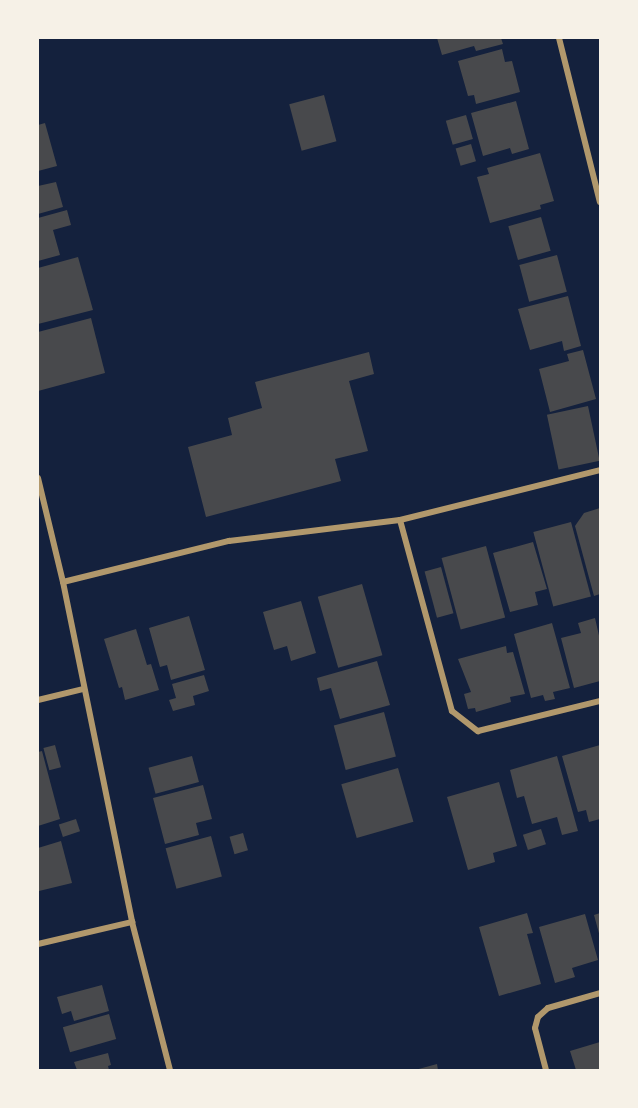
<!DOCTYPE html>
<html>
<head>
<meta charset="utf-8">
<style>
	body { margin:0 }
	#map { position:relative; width:638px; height:1108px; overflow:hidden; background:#14213d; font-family:"Varela Round",sans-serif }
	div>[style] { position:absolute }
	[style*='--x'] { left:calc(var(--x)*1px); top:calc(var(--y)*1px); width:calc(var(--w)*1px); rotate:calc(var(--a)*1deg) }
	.building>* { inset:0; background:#48494c; transform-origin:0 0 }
	.minor>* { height:6px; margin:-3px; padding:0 3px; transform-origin:3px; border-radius:3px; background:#b1986c }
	span { translate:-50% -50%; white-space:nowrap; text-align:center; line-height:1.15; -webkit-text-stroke:4.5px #f6f1e7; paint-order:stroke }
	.frame { position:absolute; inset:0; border:39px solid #f6f1e7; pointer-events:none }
</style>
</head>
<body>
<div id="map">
	<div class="building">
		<i style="clip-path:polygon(437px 38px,501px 38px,503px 44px,476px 51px,474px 46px,442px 55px)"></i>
		<i style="clip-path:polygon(502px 49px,505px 62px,512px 61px,520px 92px,476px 104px,474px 95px,468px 96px,458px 61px)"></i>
		<i style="left:324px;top:95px;width:48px;height:36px;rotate:75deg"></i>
		<i style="clip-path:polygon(516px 101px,529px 149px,512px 154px,510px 148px,483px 156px,471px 113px)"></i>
		<i style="left:466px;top:115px;width:25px;height:21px;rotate:74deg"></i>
		<i style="clip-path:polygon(45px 123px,57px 166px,38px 171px,38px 125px)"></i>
		<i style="left:471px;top:144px;width:18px;height:16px;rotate:74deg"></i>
		<i style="clip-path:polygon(540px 153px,554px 201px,540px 205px,541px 209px,490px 223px,477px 177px,489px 174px,487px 168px)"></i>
		<i style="clip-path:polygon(56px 182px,63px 207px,38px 214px,38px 186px)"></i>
		<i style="clip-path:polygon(67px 210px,71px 225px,53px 230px,60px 255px,38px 261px,38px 218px)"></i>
		<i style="left:541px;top:217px;width:35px;height:34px;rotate:74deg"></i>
		<i style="left:557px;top:255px;width:38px;height:39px;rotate:75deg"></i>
		<i style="clip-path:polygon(78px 257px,93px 310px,38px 324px,38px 268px)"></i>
		<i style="clip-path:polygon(568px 296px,581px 346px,564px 351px,562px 341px,530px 350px,518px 309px)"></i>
		<i style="clip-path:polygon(91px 318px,105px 373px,38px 391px,38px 332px)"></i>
		<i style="clip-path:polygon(583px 350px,596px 399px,550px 412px,539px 369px,569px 361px,567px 354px)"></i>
		<i style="clip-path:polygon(369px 352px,374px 374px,349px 381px,368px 451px,335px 459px,341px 481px,206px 517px,188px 447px,232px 435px,228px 418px,262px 408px,255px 382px)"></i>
		<i style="left:588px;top:406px;width:56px;height:42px;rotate:78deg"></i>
		<i style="clip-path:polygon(600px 508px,600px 594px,594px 596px,575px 526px,584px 513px)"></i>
		<i style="left:571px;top:522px;width:77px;height:39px;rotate:75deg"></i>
		<i style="clip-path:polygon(533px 542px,547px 589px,535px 592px,538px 605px,510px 612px,493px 553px)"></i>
		<i style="left:486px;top:546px;width:74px;height:46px;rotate:75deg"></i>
		<i style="left:441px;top:567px;width:48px;height:17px;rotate:75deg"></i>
		<i style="left:362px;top:584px;width:74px;height:46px;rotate:74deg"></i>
		<i style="clip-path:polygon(301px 601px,316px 653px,291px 661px,287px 646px,274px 650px,263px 612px)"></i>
		<i style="clip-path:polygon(189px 616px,205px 670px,171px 680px,167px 665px,160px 667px,149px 628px)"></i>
		<i style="clip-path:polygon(595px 618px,600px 640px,600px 681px,574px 688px,561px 638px,581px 633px,578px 623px)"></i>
		<i style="clip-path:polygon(552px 623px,570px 688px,553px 692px,555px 699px,545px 701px,543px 695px,531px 698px,514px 634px)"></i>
		<i style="clip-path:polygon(136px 629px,147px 665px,151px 664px,159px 690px,125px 700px,122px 687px,119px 688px,104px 639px)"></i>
		<i style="clip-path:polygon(506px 646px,507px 653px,513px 652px,525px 694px,510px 697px,511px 702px,476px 712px,475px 708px,468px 709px,464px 694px,471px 692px,458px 659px)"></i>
		<i style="clip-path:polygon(377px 661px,390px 705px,340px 719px,331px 688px,320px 691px,317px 678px)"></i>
		<i style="clip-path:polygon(204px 675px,209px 691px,193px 696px,195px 705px,173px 711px,169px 700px,176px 698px,172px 684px)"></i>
		<i style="left:384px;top:712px;width:46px;height:52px;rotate:75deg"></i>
		<i style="left:55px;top:745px;width:23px;height:12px;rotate:75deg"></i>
		<i style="clip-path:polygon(600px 745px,600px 819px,589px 822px,586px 810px,578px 812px,562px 756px)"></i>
		<i style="clip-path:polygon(42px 751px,60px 819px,38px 826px,38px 752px)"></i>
		<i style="left:192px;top:756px;width:27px;height:45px;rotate:75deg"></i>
		<i style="clip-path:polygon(557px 756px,578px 831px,562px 835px,557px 817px,532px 824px,524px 796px,517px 798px,510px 770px)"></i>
		<i style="left:398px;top:768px;width:56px;height:59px;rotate:74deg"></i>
		<i style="clip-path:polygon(499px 782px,517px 846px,493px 853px,495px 862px,468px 870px,447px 797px)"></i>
		<i style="clip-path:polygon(203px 785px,212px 819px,196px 823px,199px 835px,165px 844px,153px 798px)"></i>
		<i style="left:76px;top:819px;width:13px;height:18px;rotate:72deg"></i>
		<i style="left:541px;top:829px;width:16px;height:19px;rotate:72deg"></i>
		<i style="left:243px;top:833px;width:18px;height:14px;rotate:74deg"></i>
		<i style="left:211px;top:836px;width:42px;height:47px;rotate:75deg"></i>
		<i style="clip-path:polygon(61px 841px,72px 883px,39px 891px,38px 848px)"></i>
		<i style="clip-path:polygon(527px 913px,533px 933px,527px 934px,541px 984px,499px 996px,479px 927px)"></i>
		<i style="clip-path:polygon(600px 913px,600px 937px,594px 915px)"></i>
		<i style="clip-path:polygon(585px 914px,598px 960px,572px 968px,575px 977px,555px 983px,539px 927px)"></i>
		<i style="clip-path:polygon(102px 985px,109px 1011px,74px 1021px,71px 1011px,62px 1014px,57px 997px)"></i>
		<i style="left:109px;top:1014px;width:26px;height:48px;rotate:74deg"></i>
		<i style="clip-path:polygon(600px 1042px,600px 1070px,576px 1070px,570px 1051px)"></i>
		<i style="clip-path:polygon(108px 1053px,111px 1065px,108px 1066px,109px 1070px,77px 1070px,74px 1062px)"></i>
		<i style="clip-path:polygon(437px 1064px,438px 1070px,415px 1070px)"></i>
	</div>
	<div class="minor">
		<i style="--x:559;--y:38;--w:169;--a:76"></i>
		<i style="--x:38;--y:478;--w:107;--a:76.5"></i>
		<i style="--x:63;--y:582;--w:347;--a:78.5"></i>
		<i style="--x:132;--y:922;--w:153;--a:75.6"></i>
		<i style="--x:400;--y:520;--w:198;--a:74.8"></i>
		<i style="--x:452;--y:711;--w:33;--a:38"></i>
		<i style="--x:478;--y:731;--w:126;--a:-13.8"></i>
		<i style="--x:63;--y:582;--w:171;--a:-13.9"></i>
		<i style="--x:229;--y:541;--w:172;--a:-7"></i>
		<i style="--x:400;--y:520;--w:206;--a:-14"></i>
		<i style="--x:38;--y:700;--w:46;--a:-13.7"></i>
		<i style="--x:38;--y:944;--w:97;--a:-13.2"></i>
		<i style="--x:546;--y:1070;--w:43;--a:-104.7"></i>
		<i style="--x:535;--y:1028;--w:11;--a:-75"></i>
		<i style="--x:538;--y:1017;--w:13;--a:-42"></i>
		<i style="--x:548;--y:1008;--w:54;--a:-16.1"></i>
	</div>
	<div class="frame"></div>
</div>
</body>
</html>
